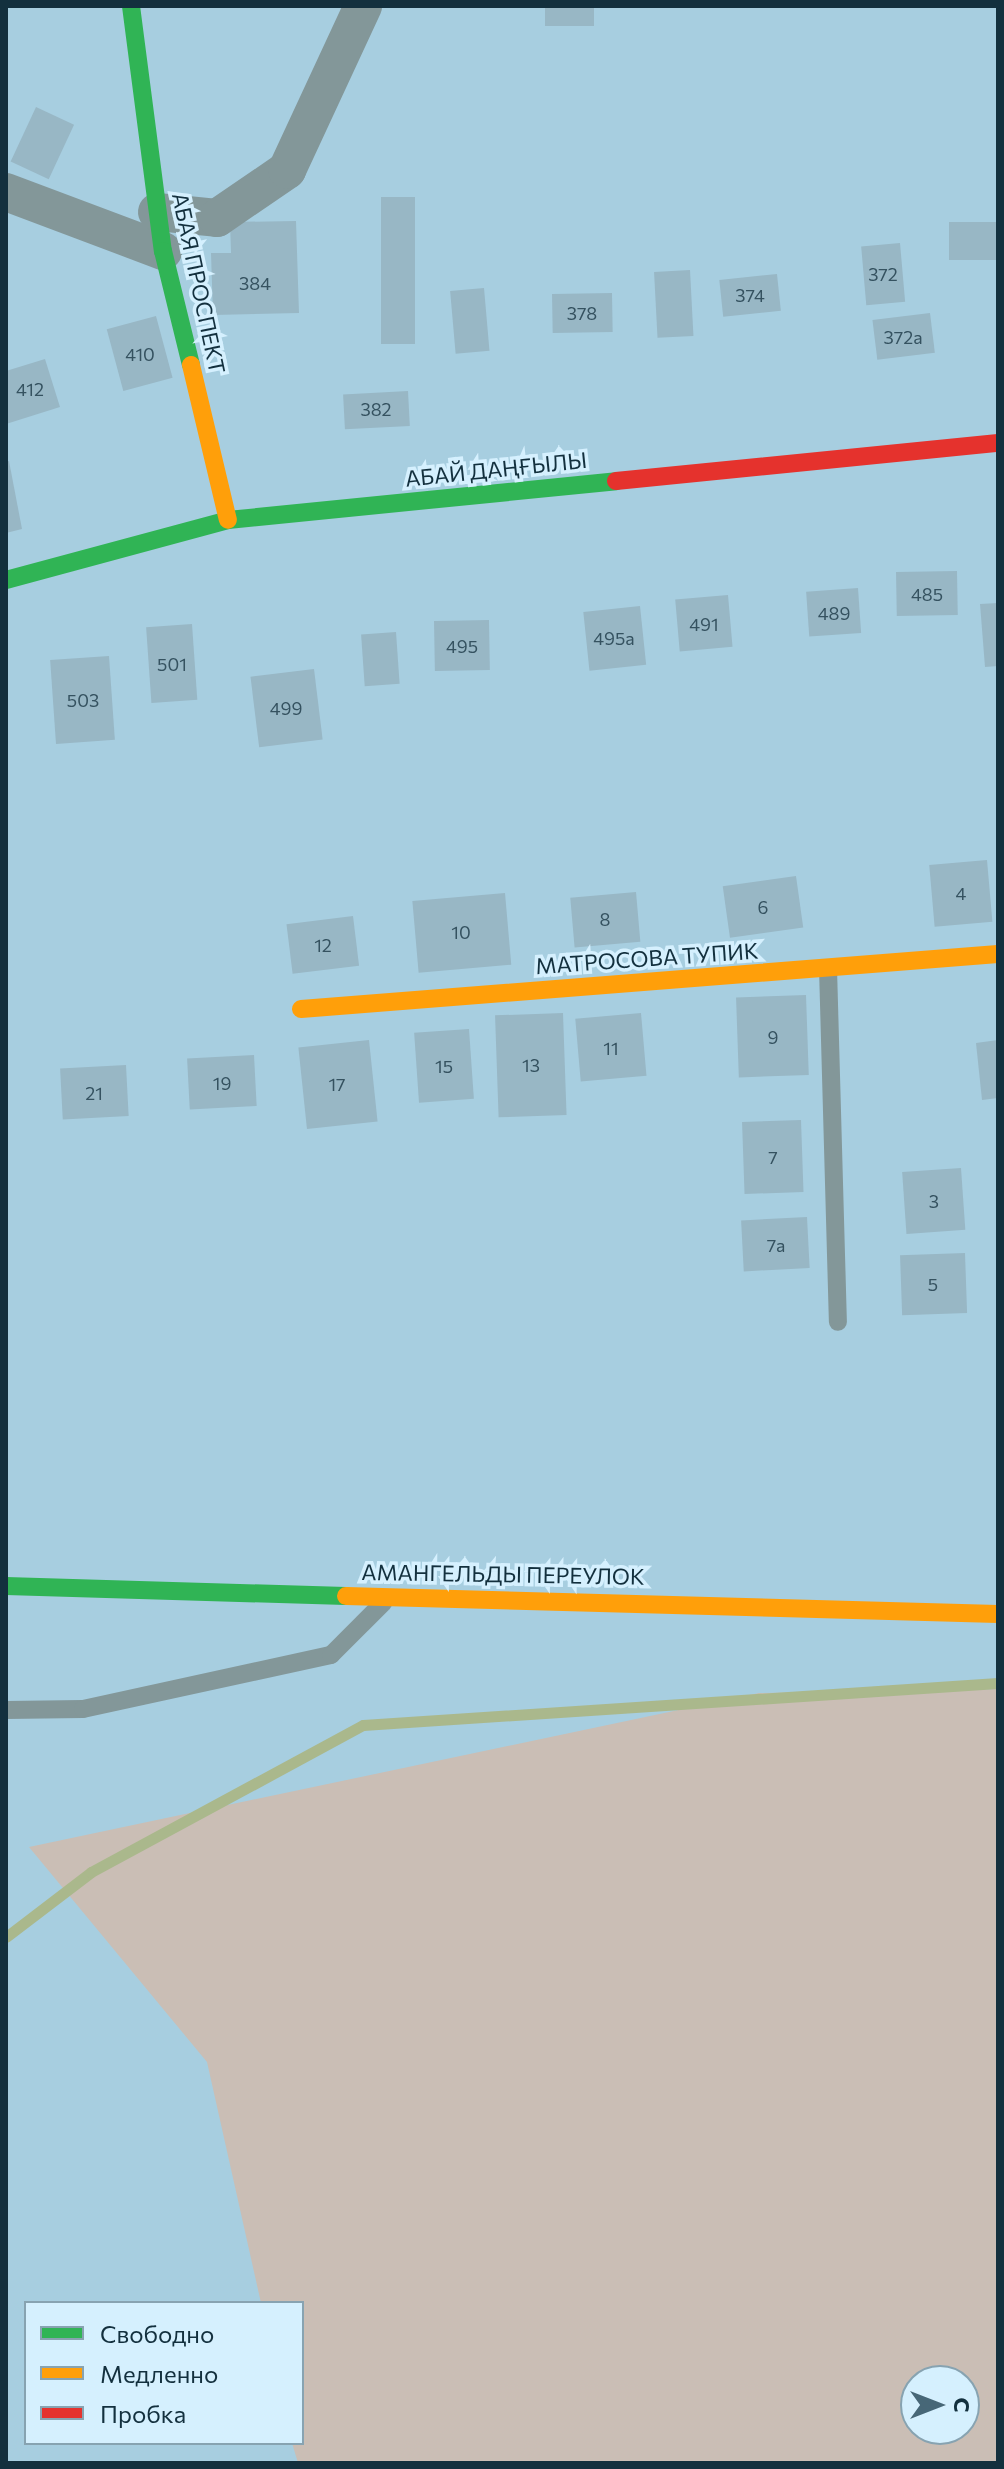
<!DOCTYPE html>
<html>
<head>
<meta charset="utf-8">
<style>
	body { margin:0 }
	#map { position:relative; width:1004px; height:2469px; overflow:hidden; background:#a7cee0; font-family:Commissioner,sans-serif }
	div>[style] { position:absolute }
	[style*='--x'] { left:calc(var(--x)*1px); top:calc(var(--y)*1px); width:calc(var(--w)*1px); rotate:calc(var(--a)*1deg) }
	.green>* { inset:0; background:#cabeb5 }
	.stream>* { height:11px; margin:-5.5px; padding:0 5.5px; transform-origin:5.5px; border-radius:5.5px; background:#aab88c }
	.building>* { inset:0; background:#98b7c5; transform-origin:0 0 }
	.lane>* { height:18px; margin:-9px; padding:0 9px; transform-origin:9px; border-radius:9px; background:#839799 }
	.street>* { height:38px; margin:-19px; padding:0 19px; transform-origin:19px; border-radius:19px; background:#839799 }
	.fast>* { height:18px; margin:-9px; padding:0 9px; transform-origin:9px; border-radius:9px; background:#30b455 }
	.slow>* { height:18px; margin:-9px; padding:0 9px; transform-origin:9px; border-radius:9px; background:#ff9f0a }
	.jam>* { height:18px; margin:-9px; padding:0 9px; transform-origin:9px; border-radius:9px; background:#e5322d }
	span { translate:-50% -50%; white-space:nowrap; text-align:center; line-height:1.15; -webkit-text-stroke:7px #d5f0fe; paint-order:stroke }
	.number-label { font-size:18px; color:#355260 }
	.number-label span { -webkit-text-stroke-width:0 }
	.street-label { font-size:22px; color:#13303e }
	.frame { position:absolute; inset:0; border:8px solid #13303e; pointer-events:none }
	.legend { position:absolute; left:24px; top:2301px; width:280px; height:144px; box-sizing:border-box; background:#d5f0fe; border:2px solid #87a3b1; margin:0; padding:10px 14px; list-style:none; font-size:24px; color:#13303e }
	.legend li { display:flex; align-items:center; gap:16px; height:40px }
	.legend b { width:40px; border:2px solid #87a3b1 }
	.north { position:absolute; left:900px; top:2365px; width:80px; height:80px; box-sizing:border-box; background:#d5f0fe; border:2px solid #87a3b1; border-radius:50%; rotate:90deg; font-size:22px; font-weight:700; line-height:32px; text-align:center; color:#13303e }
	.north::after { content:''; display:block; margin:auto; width:28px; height:36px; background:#476777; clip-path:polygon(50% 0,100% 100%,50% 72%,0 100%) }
</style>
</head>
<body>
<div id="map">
	<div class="green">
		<i style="clip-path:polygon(evenodd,998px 1689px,998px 2463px,298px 2463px,292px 2443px,302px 2443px,302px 2303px,261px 2303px,207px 2062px,29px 1847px,759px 1693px,998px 1689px,916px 2381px,964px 2381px,964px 2429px,916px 2429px,916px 2381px)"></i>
	</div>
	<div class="stream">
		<i style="--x:6;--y:1937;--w:107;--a:-37.4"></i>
		<i style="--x:91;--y:1872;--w:309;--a:-28.4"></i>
		<i style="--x:363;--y:1725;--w:636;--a:-3.78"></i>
	</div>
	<div class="building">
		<i style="left:545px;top:6px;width:49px;height:20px"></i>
		<i style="left:36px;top:107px;width:42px;height:60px;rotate:25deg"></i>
		<i style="left:381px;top:197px;width:34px;height:147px"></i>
		<i style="clip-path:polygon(296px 221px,299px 313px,213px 315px,211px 253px,231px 253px,230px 222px)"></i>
		<i style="left:998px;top:222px;width:38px;height:49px;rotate:90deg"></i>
		<i style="left:900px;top:243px;width:59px;height:39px;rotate:85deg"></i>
		<i style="left:690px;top:270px;width:66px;height:36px;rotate:87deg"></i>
		<i style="left:777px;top:274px;width:37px;height:58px;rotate:84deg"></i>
		<i style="left:484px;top:288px;width:63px;height:34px;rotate:85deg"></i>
		<i style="left:612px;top:293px;width:39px;height:60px;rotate:89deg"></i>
		<i style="left:930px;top:313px;width:40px;height:58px;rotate:83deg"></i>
		<i style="left:156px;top:316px;width:64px;height:51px;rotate:75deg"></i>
		<i style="clip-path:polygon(45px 359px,60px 407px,6px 424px,6px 371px)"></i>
		<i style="left:408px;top:391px;width:35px;height:65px;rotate:87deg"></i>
		<i style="clip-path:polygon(9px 461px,22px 529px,6px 533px,6px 462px)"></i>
		<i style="left:957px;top:571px;width:44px;height:61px;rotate:89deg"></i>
		<i style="left:858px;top:588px;width:45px;height:52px;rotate:86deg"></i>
		<i style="left:728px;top:595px;width:52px;height:53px;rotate:85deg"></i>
		<i style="clip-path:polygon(998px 603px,998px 666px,985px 667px,980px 604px)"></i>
		<i style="left:640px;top:606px;width:59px;height:57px;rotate:84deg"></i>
		<i style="left:489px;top:620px;width:50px;height:55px;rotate:89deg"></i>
		<i style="left:192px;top:624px;width:76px;height:46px;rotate:86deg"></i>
		<i style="left:396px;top:632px;width:52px;height:35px;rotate:86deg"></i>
		<i style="left:109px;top:656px;width:84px;height:59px;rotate:86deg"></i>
		<i style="left:314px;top:669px;width:71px;height:64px;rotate:83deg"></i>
		<i style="left:987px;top:860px;width:62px;height:58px;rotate:85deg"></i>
		<i style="left:796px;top:876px;width:52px;height:74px;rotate:82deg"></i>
		<i style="left:636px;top:892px;width:50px;height:66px;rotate:85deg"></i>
		<i style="left:505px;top:893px;width:72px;height:93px;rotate:85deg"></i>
		<i style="left:353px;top:916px;width:50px;height:67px;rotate:83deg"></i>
		<i style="left:806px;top:995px;width:80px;height:70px;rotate:88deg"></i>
		<i style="left:563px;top:1013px;width:102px;height:68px;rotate:88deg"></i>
		<i style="left:641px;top:1013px;width:63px;height:66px;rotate:85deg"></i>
		<i style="left:469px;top:1029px;width:70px;height:55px;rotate:86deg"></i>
		<i style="left:369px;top:1040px;width:82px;height:71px;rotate:84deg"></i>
		<i style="clip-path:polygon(998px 1040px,998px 1098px,982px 1100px,976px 1043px)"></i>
		<i style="left:254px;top:1055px;width:51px;height:67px;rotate:87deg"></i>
		<i style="left:126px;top:1065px;width:51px;height:66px;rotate:87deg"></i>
		<i style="left:801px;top:1120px;width:72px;height:59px;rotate:88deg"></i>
		<i style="left:961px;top:1168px;width:62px;height:59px;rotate:86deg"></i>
		<i style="left:807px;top:1217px;width:51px;height:66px;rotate:87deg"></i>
		<i style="left:965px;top:1253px;width:60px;height:65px;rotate:88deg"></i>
	</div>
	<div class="lane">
		<i style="--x:828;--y:968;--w:354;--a:88.4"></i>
		<i style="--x:6;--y:1710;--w:77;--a:-0.7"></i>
		<i style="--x:83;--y:1709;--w:254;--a:-12.3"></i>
		<i style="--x:331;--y:1655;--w:74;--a:-45"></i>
	</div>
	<div class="street">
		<i style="--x:6;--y:192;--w:168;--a:20.6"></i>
		<i style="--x:157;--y:212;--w:60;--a:5.7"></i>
		<i style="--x:217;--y:218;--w:85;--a:-34.4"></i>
		<i style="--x:287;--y:170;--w:181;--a:-65.1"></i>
	</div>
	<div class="fast">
		<i style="--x:131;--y:6;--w:247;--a:82.6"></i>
		<i style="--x:163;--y:251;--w:117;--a:76.2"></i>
		<i style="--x:6;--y:580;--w:230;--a:-15.1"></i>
		<i style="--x:228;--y:520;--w:390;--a:-5.7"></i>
		<i style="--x:6;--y:1586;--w:340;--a:1.7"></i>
	</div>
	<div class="slow">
		<i style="--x:191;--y:365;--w:159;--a:76.6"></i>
		<i style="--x:301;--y:1009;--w:699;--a:-4.51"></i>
		<i style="--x:346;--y:1596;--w:652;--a:1.58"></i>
	</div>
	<div class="jam">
		<i style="--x:616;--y:481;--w:384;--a:-5.7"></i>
	</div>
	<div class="number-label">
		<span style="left:883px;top:274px">372</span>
		<span style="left:255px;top:283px">384</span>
		<span style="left:750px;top:295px">374</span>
		<span style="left:582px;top:313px">378</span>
		<span style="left:903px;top:337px">372а</span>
		<span style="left:140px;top:354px">410</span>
		<span style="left:30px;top:389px">412</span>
		<span style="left:376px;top:409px">382</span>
		<span style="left:927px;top:594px">485</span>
		<span style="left:834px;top:613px">489</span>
		<span style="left:704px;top:624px">491</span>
		<span style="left:614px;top:638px">495а</span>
		<span style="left:462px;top:646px">495</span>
		<span style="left:172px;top:664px">501</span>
		<span style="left:83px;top:700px">503</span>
		<span style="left:286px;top:708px">499</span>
		<span style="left:961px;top:893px">4</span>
		<span style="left:763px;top:907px">6</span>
		<span style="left:605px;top:919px">8</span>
		<span style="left:461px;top:932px">10</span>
		<span style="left:323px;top:945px">12</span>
		<span style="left:773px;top:1037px">9</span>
		<span style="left:611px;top:1048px">11</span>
		<span style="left:531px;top:1065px">13</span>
		<span style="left:444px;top:1066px">15</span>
		<span style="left:222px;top:1083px">19</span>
		<span style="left:337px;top:1084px">17</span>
		<span style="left:94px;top:1093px">21</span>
		<span style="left:773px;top:1157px">7</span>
		<span style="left:934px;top:1201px">3</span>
		<span style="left:776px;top:1245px">7а</span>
		<span style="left:933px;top:1284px">5</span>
	</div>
	<div class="street-label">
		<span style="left:199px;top:283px;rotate:78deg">АБАЯ ПРОСПЕКТ</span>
		<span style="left:496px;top:469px;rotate:-6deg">АБАЙ ДАҢҒЫЛЫ</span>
		<span style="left:647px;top:958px;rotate:-4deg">МАТРОСОВА ТУПИК</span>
		<span style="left:503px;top:1574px;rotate:1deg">АМАНГЕЛЬДЫ ПЕРЕУЛОК</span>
	</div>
	<div class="frame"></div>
	<ul class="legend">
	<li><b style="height:10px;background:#30b455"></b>Свободно</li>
	<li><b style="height:10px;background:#ff9f0a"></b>Медленно</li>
	<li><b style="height:10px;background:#e5322d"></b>Пробка</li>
	</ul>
	<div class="north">С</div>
</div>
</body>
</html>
